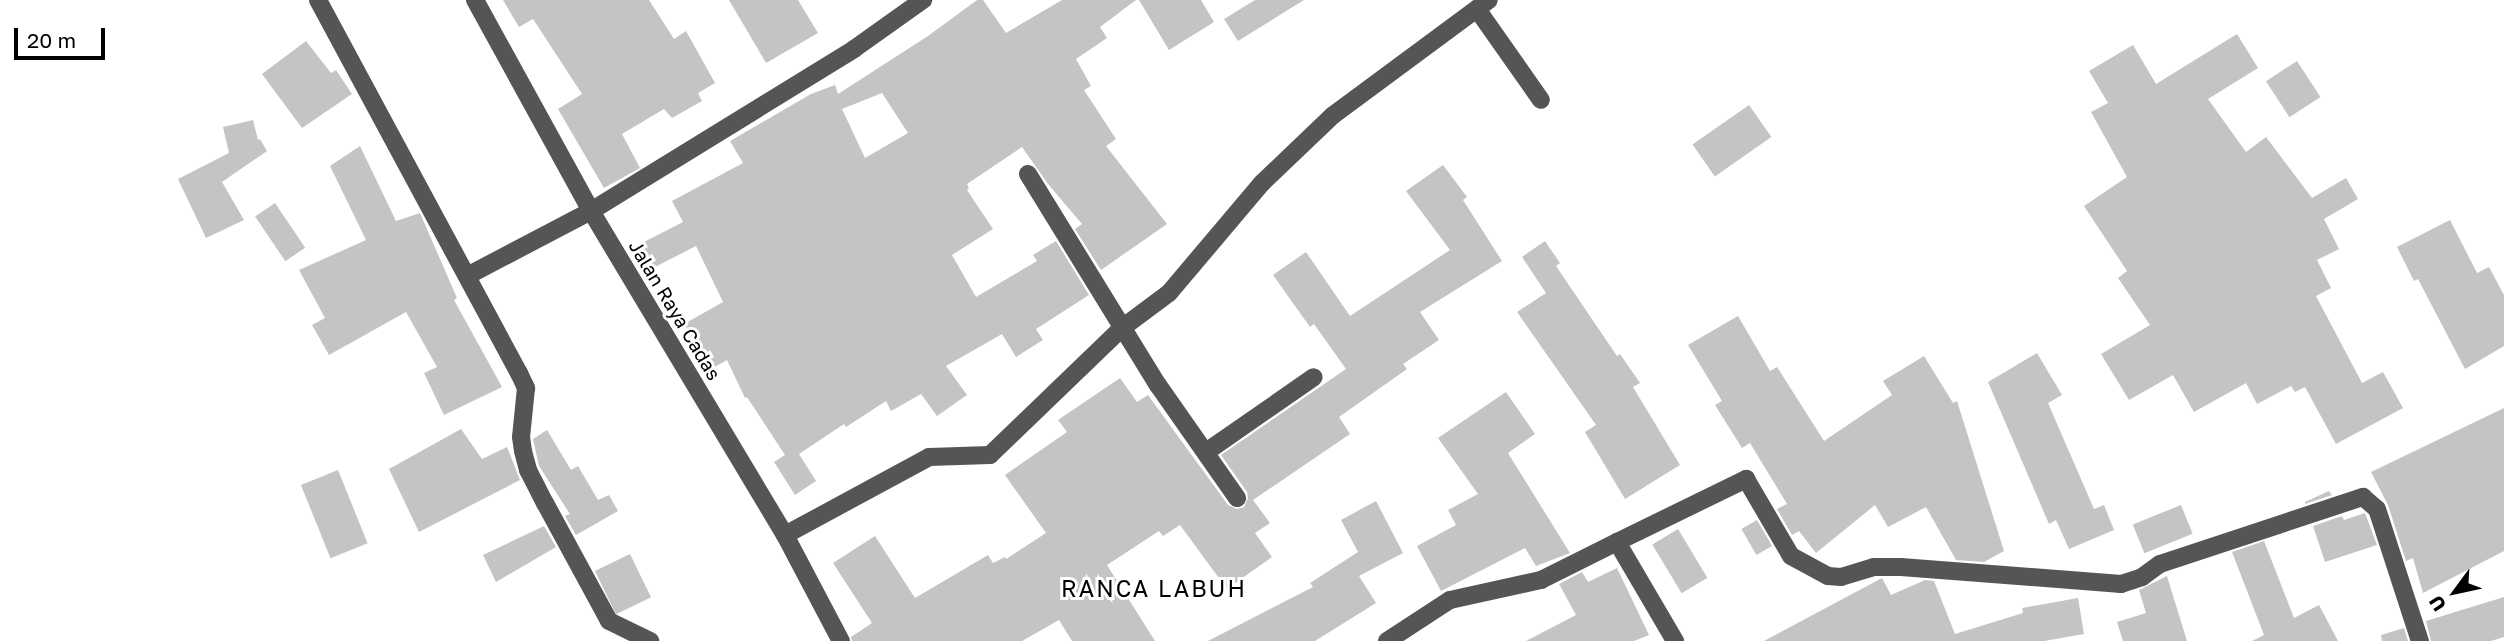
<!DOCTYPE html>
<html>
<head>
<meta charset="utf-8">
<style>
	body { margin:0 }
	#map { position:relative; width:2504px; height:641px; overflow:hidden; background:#fff; font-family:"Golos Text",sans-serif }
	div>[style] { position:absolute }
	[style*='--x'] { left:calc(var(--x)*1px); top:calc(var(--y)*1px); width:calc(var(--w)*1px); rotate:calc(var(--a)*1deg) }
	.building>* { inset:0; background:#c4c4c4; transform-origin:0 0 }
	.minor>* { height:18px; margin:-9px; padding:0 9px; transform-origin:9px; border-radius:9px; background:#555 }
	span { translate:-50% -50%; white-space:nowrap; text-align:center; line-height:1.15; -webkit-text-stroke:6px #fff; paint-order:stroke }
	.street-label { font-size:19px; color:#000 }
	.quarter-label { font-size:23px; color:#000; letter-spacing:2px }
	.north { position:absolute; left:2420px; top:557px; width:70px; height:70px; -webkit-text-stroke:5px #fff; paint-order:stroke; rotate:237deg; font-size:19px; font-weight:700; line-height:28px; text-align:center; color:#000 }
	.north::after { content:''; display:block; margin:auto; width:24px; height:32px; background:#000; clip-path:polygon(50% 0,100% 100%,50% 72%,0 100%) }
	.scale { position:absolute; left:14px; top:28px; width:91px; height:32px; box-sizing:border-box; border:4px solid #000; border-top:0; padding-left:9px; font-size:21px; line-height:24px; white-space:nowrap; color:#000; -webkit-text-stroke:5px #fff; paint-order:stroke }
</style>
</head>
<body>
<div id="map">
	<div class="building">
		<i style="clip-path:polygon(503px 0,649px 0,674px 39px,686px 31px,715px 83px,698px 93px,702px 101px,672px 118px,664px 109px,622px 134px,640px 168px,604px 188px,558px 109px,582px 94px,533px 19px,519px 27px)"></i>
		<i style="clip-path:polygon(729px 0,798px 0,818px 33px,766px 63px)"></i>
		<i style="clip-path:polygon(evenodd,977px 0,983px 0,1006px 33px,1062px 0,1136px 0,1100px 27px,1107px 38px,1076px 59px,1091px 86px,1084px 90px,1116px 139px,1106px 146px,1167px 224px,1101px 270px,1075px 229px,1082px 224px,1048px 184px,1022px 147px,967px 184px,969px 188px,967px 190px,993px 229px,952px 255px,976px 297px,1037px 261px,1033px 255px,1056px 241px,1089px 295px,1036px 329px,1043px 340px,1016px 357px,1002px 334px,946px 366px,967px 395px,937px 416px,921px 394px,891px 411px,886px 401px,846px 427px,844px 424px,799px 454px,816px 481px,795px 495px,774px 462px,785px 455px,747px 397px,745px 398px,727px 360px,711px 369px,684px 324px,723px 302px,696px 246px,653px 268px,640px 244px,683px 222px,672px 201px,743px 163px,730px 141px,811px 94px,835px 85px,838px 94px,928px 36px,977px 0,882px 93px,908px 133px,865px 158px,842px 109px,882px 93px)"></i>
		<i style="clip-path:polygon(1139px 0,1201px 0,1214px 22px,1169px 50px)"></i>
		<i style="clip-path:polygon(1255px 0,1304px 0,1238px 41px,1224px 19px)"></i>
		<i style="clip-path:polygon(2237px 34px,2258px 68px,2208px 99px,2246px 152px,2266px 137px,2312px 198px,2346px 178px,2358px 199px,2324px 219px,2339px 249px,2317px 260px,2331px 288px,2316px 296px,2362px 383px,2383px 372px,2403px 408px,2336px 444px,2305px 387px,2295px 392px,2291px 386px,2257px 404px,2246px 383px,2194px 412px,2173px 375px,2129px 400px,2101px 354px,2150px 325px,2118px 278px,2127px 271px,2084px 206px,2127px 177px,2091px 112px,2108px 103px,2089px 71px,2133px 45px,2156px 84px)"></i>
		<i style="clip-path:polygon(306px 41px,331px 73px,336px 70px,352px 94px,302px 128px,262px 74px)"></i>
		<i style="left:2297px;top:61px;width:43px;height:37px;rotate:57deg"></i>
		<i style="left:1749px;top:105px;width:39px;height:69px;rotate:55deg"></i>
		<i style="clip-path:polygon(253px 120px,258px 140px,260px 139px,267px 151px,222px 182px,244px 220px,206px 238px,178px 179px,229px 153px,223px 127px)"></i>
		<i style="clip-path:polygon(360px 146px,396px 221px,420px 213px,457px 298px,454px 300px,502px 387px,444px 415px,424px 373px,437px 367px,406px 312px,329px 355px,312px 325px,325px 318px,299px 270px,366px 240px,330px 166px)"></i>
		<i style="clip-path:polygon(1443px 165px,1467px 197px,1463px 200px,1502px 261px,1420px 312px,1439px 340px,1403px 364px,1407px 369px,1339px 417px,1350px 434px,1253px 500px,1270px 523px,1255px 533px,1272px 557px,1227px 589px,1180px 525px,1163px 536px,1159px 531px,1107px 565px,1155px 641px,1072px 641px,1059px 620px,1022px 641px,852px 641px,851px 637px,872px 623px,833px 563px,875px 536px,915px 598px,988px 555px,993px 563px,1005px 557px,1006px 559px,1046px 533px,1005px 475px,1067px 432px,1058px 420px,1120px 378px,1137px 402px,1148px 395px,1228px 505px,1237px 509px,1244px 507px,1248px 498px,1247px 492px,1221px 455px,1346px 369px,1314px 324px,1310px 327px,1273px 275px,1306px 252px,1350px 316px,1450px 250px,1406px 191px)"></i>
		<i style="left:275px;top:203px;width:54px;height:24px;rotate:56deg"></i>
		<i style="clip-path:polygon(2450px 220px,2477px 273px,2489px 267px,2504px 295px,2504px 346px,2465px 369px,2418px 279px,2414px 281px,2397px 247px)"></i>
		<i style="clip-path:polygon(1545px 241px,1560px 263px,1556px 266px,1617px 356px,1620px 354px,1640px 383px,1633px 387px,1680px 465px,1625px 499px,1585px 432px,1596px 425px,1517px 312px,1546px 293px,1522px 257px)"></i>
		<i style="clip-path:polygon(1738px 316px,1770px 371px,1777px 367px,1824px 441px,1892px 395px,1883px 381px,1924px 356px,1953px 403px,1957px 401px,2004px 551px,1984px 562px,1956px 560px,1926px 507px,1888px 527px,1875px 505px,1816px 553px,1799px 531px,1792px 535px,1777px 509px,1787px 504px,1750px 443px,1742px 448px,1715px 405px,1722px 401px,1688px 345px)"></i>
		<i style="clip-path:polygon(2037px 353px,2062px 395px,2048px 403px,2094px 509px,2104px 505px,2114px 530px,2069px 549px,2056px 520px,2049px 524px,1988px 382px)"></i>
		<i style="clip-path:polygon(1506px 392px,1535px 434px,1508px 453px,1570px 553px,1536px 566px,1525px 548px,1441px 591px,1417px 546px,1456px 525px,1448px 510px,1478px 494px,1438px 438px)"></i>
		<i style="clip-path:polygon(2504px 408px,2504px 551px,2423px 593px,2413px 558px,2406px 561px,2388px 505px,2371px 472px)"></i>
		<i style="clip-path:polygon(461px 429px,482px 459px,507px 447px,520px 480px,419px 532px,389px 469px)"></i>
		<i style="clip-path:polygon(547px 430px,571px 470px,578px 466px,598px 500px,609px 495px,618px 511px,576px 535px,565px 516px,570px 514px,539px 466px,533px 439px)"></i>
		<i style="left:338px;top:470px;width:79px;height:40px;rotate:68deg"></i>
		<i style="clip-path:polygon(2329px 491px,2332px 495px,2305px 504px,2305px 502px)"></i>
		<i style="clip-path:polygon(1376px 501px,1403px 553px,1359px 576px,1376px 603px,1315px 641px,1208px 641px,1313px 587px,1310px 583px,1358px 552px,1341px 520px)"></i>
		<i style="left:2181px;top:505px;width:31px;height:52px;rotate:68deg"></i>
		<i style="clip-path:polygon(2365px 513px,2377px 545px,2325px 562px,2313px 526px,2342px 516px,2344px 520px)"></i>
		<i style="left:1757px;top:520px;width:30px;height:18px;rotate:60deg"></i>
		<i style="clip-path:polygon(544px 526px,556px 547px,496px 582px,483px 555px)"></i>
		<i style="left:1678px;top:529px;width:57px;height:30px;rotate:59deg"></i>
		<i style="clip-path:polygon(2264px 541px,2294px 618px,2319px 605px,2338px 641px,2252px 641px,2264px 635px,2232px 552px)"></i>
		<i style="left:630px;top:554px;width:48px;height:39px;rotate:64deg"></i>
		<i style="clip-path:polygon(1617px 568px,1649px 635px,1634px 641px,1526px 641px,1576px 615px,1559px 584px,1582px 572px,1588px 582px)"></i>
		<i style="clip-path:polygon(2167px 576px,2187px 641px,2123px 641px,2117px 622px,2146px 613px,2139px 590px)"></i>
		<i style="clip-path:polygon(1882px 578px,1891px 595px,1925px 580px,1934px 581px,1955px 634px,2023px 613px,2022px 608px,2078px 598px,2084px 634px,2044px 641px,1764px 641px)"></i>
		<i style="clip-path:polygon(2504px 597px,2504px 637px,2491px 641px,2431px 641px,2426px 621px)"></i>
		<i style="clip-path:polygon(2404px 628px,2408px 641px,2382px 641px,2381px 635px)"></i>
	</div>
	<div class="minor">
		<i style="--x:318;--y:0;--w:424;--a:61.7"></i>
		<i style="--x:519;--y:373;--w:17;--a:65"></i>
		<i style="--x:526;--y:388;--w:49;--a:95.8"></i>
		<i style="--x:521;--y:437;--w:14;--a:82"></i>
		<i style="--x:523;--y:451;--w:20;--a:75"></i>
		<i style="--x:528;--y:470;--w:37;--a:63"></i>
		<i style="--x:545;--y:503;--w:134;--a:61.5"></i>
		<i style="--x:609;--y:621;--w:46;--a:26"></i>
		<i style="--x:475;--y:0;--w:241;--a:61.2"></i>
		<i style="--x:591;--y:211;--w:378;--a:59.1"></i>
		<i style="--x:785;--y:535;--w:120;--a:62.2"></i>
		<i style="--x:1477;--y:9;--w:111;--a:54.9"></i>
		<i style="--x:1028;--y:174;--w:248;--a:58.4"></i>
		<i style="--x:1158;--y:385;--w:138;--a:55"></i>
		<i style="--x:467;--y:276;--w:140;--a:-27.7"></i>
		<i style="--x:591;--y:211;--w:309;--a:-31.6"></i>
		<i style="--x:854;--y:49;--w:85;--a:-35.4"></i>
		<i style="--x:1206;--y:452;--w:131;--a:-34.8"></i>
		<i style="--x:785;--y:535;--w:164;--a:-28.4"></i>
		<i style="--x:929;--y:457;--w:61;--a:-1.9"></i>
		<i style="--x:990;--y:455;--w:183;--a:-43.9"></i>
		<i style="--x:1122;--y:328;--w:59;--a:-36.7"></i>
		<i style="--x:1169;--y:293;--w:144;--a:-49.8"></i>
		<i style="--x:1262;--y:183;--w:97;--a:-43.7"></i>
		<i style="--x:1332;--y:116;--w:195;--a:-36.5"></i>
		<i style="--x:1617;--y:542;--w:144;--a:-26"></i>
		<i style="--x:1746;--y:479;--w:89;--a:59.7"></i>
		<i style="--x:1791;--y:556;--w:42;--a:28.4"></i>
		<i style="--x:1828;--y:576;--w:13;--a:4"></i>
		<i style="--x:1841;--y:577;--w:34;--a:-17"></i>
		<i style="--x:1874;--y:567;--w:27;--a:0"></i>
		<i style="--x:1901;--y:567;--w:221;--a:4.4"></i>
		<i style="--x:2121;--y:584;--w:22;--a:-18"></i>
		<i style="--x:2142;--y:577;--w:22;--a:-36"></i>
		<i style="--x:2160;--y:564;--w:214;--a:-18.3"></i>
		<i style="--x:2363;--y:497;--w:18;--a:41"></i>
		<i style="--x:2377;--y:509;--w:139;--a:72"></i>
		<i style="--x:1387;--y:641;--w:75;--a:-33.1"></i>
		<i style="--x:1450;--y:600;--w:93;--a:-12.4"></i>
		<i style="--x:1541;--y:580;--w:85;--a:-26.6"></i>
		<i style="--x:1617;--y:542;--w:115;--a:59.6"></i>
	</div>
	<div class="street-label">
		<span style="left:675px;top:310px;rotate:59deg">Jalan Raya Cadas</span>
	</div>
	<div class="quarter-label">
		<span style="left:1154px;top:588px">RANCA LABUH</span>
	</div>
	<div class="north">U</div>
	<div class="scale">20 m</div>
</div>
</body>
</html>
